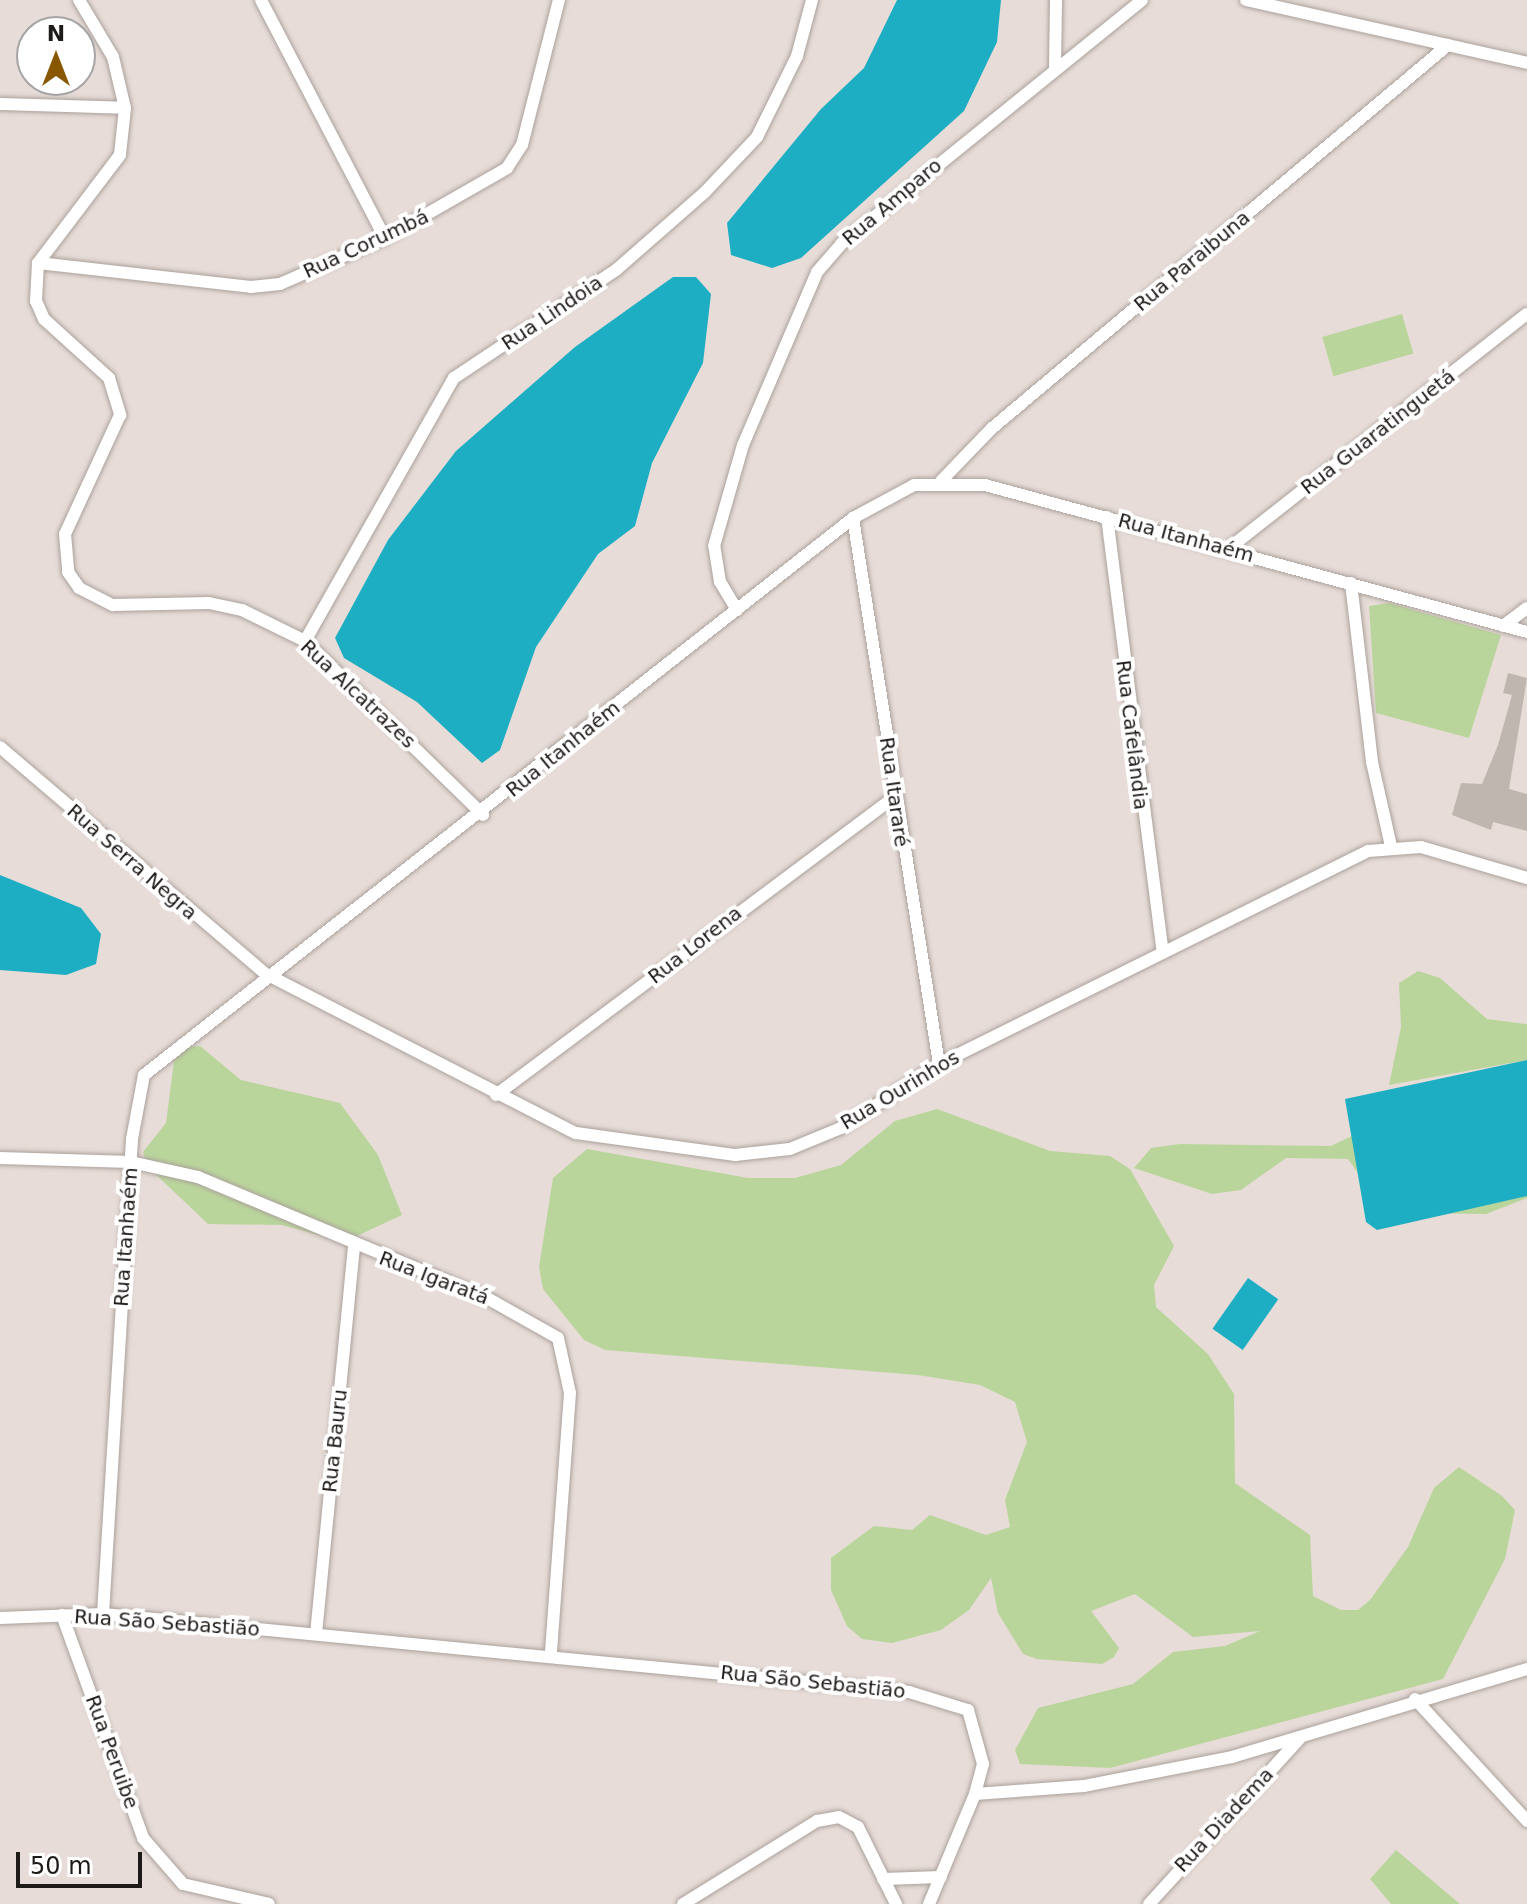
<!DOCTYPE html>
<html>
<head>
<meta charset="utf-8">
<style>
	body { margin:0 }
	#map { position:relative; width:1527px; height:1904px; overflow:hidden; background:#e7dcd7; font-family:"DejaVu Sans",sans-serif }
	div>[style] { position:absolute }
	[style*='--x'] { left:calc(var(--x)*1px); top:calc(var(--y)*1px); width:calc(var(--w)*1px); rotate:calc(var(--a)*1deg) }
	.green>* { inset:0; background:#bad59c; transform-origin:0 0 }
	.water>* { inset:0; background:#1eaec4; transform-origin:0 0 }
	.building>* { inset:0; background:#bfb7af }
	.roads { filter:drop-shadow(0 0 2px #aba19b) drop-shadow(0 0 2px #aba19b) }
	.minor>* { height:12px; margin:-6px; padding:0 6px; transform-origin:6px; border-radius:6px; background:#fff }
	span { translate:-50% -50%; white-space:nowrap; text-align:center; line-height:1.15; -webkit-text-stroke:8px #fff; paint-order:stroke }
	.street-label { font-size:20px; color:#1e1a18 }
	.north { position:absolute; left:16px; top:16px; width:80px; height:80px; box-sizing:border-box; background:#fff; border:2px solid #a5a3a3; border-radius:50%; rotate:0deg; font-size:22px; font-weight:700; line-height:32px; text-align:center; color:#1e1a18 }
	.north::after { content:''; display:block; margin:auto; width:28px; height:36px; background:#895700; clip-path:polygon(50% 0,100% 100%,50% 72%,0 100%) }
	.scale { position:absolute; left:16px; top:1852px; width:126px; height:36px; box-sizing:border-box; border:4px solid #1e1a18; border-top:0; padding-left:10px; font-size:24px; line-height:28px; white-space:nowrap; color:#1e1a18; -webkit-text-stroke:6px #fff; paint-order:stroke }
</style>
</head>
<body>
<div id="map">
	<div class="green">
		<i style="left:1402px;top:314px;width:41px;height:83px;rotate:74deg"></i>
		<i style="clip-path:polygon(1389px 603px,1501px 635px,1469px 738px,1376px 713px,1369px 606px)"></i>
		<i style="clip-path:polygon(1418px 971px,1440px 978px,1487px 1019px,1527px 1024px,1527px 1060px,1389px 1085px,1401px 1027px,1399px 983px)"></i>
		<i style="clip-path:polygon(200px 1046px,241px 1080px,340px 1103px,378px 1155px,402px 1215px,344px 1242px,282px 1225px,208px 1224px,149px 1168px,143px 1152px,166px 1123px,174px 1061px,185px 1047px)"></i>
		<i style="clip-path:polygon(937px 1109px,1050px 1151px,1110px 1156px,1130px 1169px,1174px 1246px,1154px 1285px,1156px 1307px,1208px 1354px,1234px 1394px,1235px 1483px,1310px 1535px,1313px 1596px,1341px 1610px,1358px 1610px,1370px 1600px,1408px 1547px,1434px 1488px,1459px 1467px,1502px 1496px,1515px 1510px,1505px 1559px,1443px 1679px,1110px 1768px,1020px 1764px,1015px 1750px,1038px 1708px,1133px 1684px,1173px 1652px,1225px 1646px,1260px 1631px,1193px 1637px,1135px 1594px,1091px 1611px,1119px 1648px,1114px 1657px,1102px 1664px,1037px 1659px,1023px 1654px,998px 1613px,991px 1578px,969px 1610px,941px 1630px,892px 1643px,862px 1639px,847px 1626px,831px 1590px,831px 1558px,874px 1526px,912px 1530px,930px 1515px,986px 1535px,1010px 1527px,1005px 1500px,1027px 1442px,1015px 1402px,980px 1385px,918px 1375px,605px 1350px,584px 1340px,543px 1289px,539px 1267px,553px 1178px,587px 1149px,748px 1178px,795px 1178px,841px 1165px,895px 1121px)"></i>
		<i style="clip-path:polygon(1406px 1110px,1527px 1115px,1527px 1198px,1486px 1214px,1400px 1213px,1372px 1228px,1380px 1204px,1348px 1159px,1286px 1158px,1241px 1190px,1212px 1194px,1134px 1168px,1151px 1148px,1180px 1144px,1331px 1146px)"></i>
		<i style="clip-path:polygon(1396px 1850px,1460px 1904px,1391px 1904px,1370px 1879px)"></i>
	</div>
	<div class="water">
		<i style="clip-path:polygon(897px 0,1001px 0,997px 42px,964px 111px,801px 258px,772px 268px,731px 255px,727px 223px,821px 109px,864px 68px)"></i>
		<i style="clip-path:polygon(673px 277px,696px 277px,711px 294px,703px 363px,652px 463px,635px 526px,598px 554px,536px 647px,500px 750px,482px 763px,417px 702px,344px 658px,335px 638px,388px 540px,456px 451px,575px 347px)"></i>
		<i style="clip-path:polygon(0 875px,81px 908px,101px 934px,96px 964px,66px 975px,0 970px)"></i>
		<i style="clip-path:polygon(1527px 1060px,1527px 1196px,1377px 1230px,1366px 1222px,1345px 1099px)"></i>
		<i style="left:1248px;top:1278px;width:37px;height:62px;rotate:35deg"></i>
	</div>
	<div class="building">
		<i style="clip-path:polygon(1508px 673px,1527px 678px,1509px 789px,1527px 794px,1527px 831px,1493px 822px,1491px 830px,1452px 815px,1461px 783px,1482px 784px,1498px 745px,1512px 695px,1503px 693px)"></i>
	</div>
	<div class="roads">
		<div class="minor">
			<i style="--x:79;--y:0;--w:66;--a:59.2"></i>
			<i style="--x:113;--y:57;--w:52;--a:76.8"></i>
			<i style="--x:125;--y:108;--w:47;--a:96.1"></i>
			<i style="--x:120;--y:155;--w:136;--a:127.2"></i>
			<i style="--x:38;--y:263;--w:38;--a:93"></i>
			<i style="--x:36;--y:301;--w:20;--a:66"></i>
			<i style="--x:44;--y:319;--w:88;--a:42.2"></i>
			<i style="--x:109;--y:378;--w:39;--a:73"></i>
			<i style="--x:120;--y:415;--w:131;--a:114.8"></i>
			<i style="--x:65;--y:534;--w:38;--a:85"></i>
			<i style="--x:68;--y:572;--w:19;--a:55"></i>
			<i style="--x:79;--y:588;--w:38;--a:27"></i>
			<i style="--x:113;--y:605;--w:96;--a:-1.2"></i>
			<i style="--x:209;--y:603;--w:34;--a:12"></i>
			<i style="--x:242;--y:610;--w:70;--a:26.2"></i>
			<i style="--x:305;--y:641;--w:249;--a:44.3"></i>
			<i style="--x:261;--y:0;--w:268;--a:62.5"></i>
			<i style="--x:1246;--y:0;--w:288;--a:12.6"></i>
			<i style="--x:1055;--y:67;--w:67;--a:-89.1"></i>
			<i style="--x:0;--y:104;--w:125;--a:1.8"></i>
			<i style="--x:38;--y:263;--w:214;--a:6.4"></i>
			<i style="--x:251;--y:287;--w:29;--a:-6"></i>
			<i style="--x:280;--y:284;--w:115;--a:-23.7"></i>
			<i style="--x:385;--y:238;--w:141;--a:-29.8"></i>
			<i style="--x:507;--y:168;--w:27;--a:-57"></i>
			<i style="--x:522;--y:145;--w:150;--a:-75.7"></i>
			<i style="--x:941;--y:481;--w:72;--a:-46.1"></i>
			<i style="--x:991;--y:429;--w:597;--a:-40.04"></i>
			<i style="--x:1107;--y:517;--w:439;--a:82.7"></i>
			<i style="--x:853;--y:518;--w:553;--a:81.05"></i>
			<i style="--x:1228;--y:549;--w:380;--a:-38.2"></i>
			<i style="--x:1351;--y:583;--w:180;--a:83.3"></i>
			<i style="--x:1372;--y:762;--w:86;--a:77.3"></i>
			<i style="--x:737;--y:610;--w:33;--a:-121"></i>
			<i style="--x:720;--y:582;--w:36;--a:-99"></i>
			<i style="--x:714;--y:546;--w:105;--a:-74"></i>
			<i style="--x:743;--y:445;--w:188;--a:-66.8"></i>
			<i style="--x:817;--y:272;--w:37;--a:-49"></i>
			<i style="--x:841;--y:244;--w:387;--a:-39"></i>
			<i style="--x:1503;--y:626;--w:30;--a:-37"></i>
			<i style="--x:305;--y:641;--w:302;--a:-60.5"></i>
			<i style="--x:454;--y:378;--w:195;--a:-33.7"></i>
			<i style="--x:616;--y:270;--w:118;--a:-41.2"></i>
			<i style="--x:705;--y:192;--w:76;--a:-46.6"></i>
			<i style="--x:757;--y:137;--w:90;--a:-63.7"></i>
			<i style="--x:797;--y:56;--w:58;--a:-75"></i>
			<i style="--x:0;--y:747;--w:350;--a:40.5"></i>
			<i style="--x:266;--y:974;--w:348;--a:27.2"></i>
			<i style="--x:576;--y:1133;--w:161;--a:7.9"></i>
			<i style="--x:735;--y:1155;--w:55;--a:-6.2"></i>
			<i style="--x:790;--y:1149;--w:55;--a:-22.4"></i>
			<i style="--x:841;--y:1128;--w:117;--a:-33.1"></i>
			<i style="--x:939;--y:1064;--w:479;--a:-26.4"></i>
			<i style="--x:1368;--y:851;--w:53;--a:-4.3"></i>
			<i style="--x:1421;--y:847;--w:110;--a:16.3"></i>
			<i style="--x:496;--y:1095;--w:497;--a:-36.8"></i>
			<i style="--x:0;--y:1158;--w:131;--a:1.7"></i>
			<i style="--x:131;--y:1162;--w:69;--a:12.6"></i>
			<i style="--x:198;--y:1177;--w:313;--a:22.7"></i>
			<i style="--x:487;--y:1298;--w:81;--a:29.4"></i>
			<i style="--x:558;--y:1338;--w:56;--a:77.7"></i>
			<i style="--x:570;--y:1393;--w:262;--a:94.2"></i>
			<i style="--x:103;--y:1614;--w:476;--a:-86.5"></i>
			<i style="--x:132;--y:1139;--w:65;--a:-79.4"></i>
			<i style="--x:144;--y:1075;--w:902;--a:-38.15"></i>
			<i style="--x:853;--y:518;--w:69;--a:-28.4"></i>
			<i style="--x:914;--y:485;--w:71;--a:0"></i>
			<i style="--x:985;--y:485;--w:562;--a:15.17"></i>
			<i style="--x:62;--y:1615;--w:237;--a:70"></i>
			<i style="--x:143;--y:1838;--w:61;--a:49"></i>
			<i style="--x:183;--y:1884;--w:88;--a:13.1"></i>
			<i style="--x:0;--y:1618;--w:103;--a:-2.2"></i>
			<i style="--x:103;--y:1614;--w:810;--a:5.53"></i>
			<i style="--x:909;--y:1692;--w:62;--a:17"></i>
			<i style="--x:968;--y:1710;--w:56;--a:74.5"></i>
			<i style="--x:983;--y:1764;--w:31;--a:105"></i>
			<i style="--x:975;--y:1794;--w:109;--a:-4.2"></i>
			<i style="--x:1084;--y:1786;--w:151;--a:-11.1"></i>
			<i style="--x:1232;--y:1757;--w:308;--a:-16.6"></i>
			<i style="--x:316;--y:1634;--w:389;--a:-84.4"></i>
			<i style="--x:1415;--y:1699;--w:166;--a:47.4"></i>
			<i style="--x:883;--y:1879;--w:58;--a:-2"></i>
			<i style="--x:683;--y:1904;--w:158;--a:-31.8"></i>
			<i style="--x:817;--y:1821;--w:22;--a:-10"></i>
			<i style="--x:839;--y:1817;--w:21;--a:28"></i>
			<i style="--x:858;--y:1827;--w:86;--a:63.7"></i>
			<i style="--x:929;--y:1904;--w:119;--a:-67.3"></i>
			<i style="--x:1149;--y:1904;--w:224;--a:-47.7"></i>
		</div>
	</div>
	<div class="street-label">
		<span style="left:892px;top:202px;rotate:-40deg">Rua Amparo</span>
		<span style="left:366px;top:244px;rotate:-25deg">Rua Corumbá</span>
		<span style="left:1192px;top:261px;rotate:-40deg">Rua Paraibuna</span>
		<span style="left:552px;top:313px;rotate:-34deg">Rua Lindoia</span>
		<span style="left:1378px;top:432px;rotate:-38deg">Rua Guaratinguetá</span>
		<span style="left:1186px;top:538px;rotate:15deg">Rua Itanhaém</span>
		<span style="left:358px;top:694px;rotate:43deg">Rua Alcatrazes</span>
		<span style="left:1132px;top:735px;rotate:83deg">Rua Cafelândia</span>
		<span style="left:563px;top:749px;rotate:-39deg">Rua Itanhaém</span>
		<span style="left:894px;top:792px;rotate:82deg">Rua Itararé</span>
		<span style="left:132px;top:862px;rotate:41deg">Rua Serra Negra</span>
		<span style="left:695px;top:945px;rotate:-38deg">Rua Lorena</span>
		<span style="left:900px;top:1090px;rotate:-31deg">Rua Ourinhos</span>
		<span style="left:126px;top:1237px;rotate:-86deg">Rua Itanhaém</span>
		<span style="left:434px;top:1278px;rotate:21deg">Rua Igaratá</span>
		<span style="left:335px;top:1441px;rotate:-84deg">Rua Bauru</span>
		<span style="left:167px;top:1623px;rotate:4deg">Rua São Sebastião</span>
		<span style="left:813px;top:1682px;rotate:6deg">Rua São Sebastião</span>
		<span style="left:112px;top:1752px;rotate:70deg">Rua Peruibe</span>
		<span style="left:1224px;top:1820px;rotate:-47deg">Rua Diadema</span>
	</div>
	<div class="north">N</div>
	<div class="scale">50 m</div>
</div>
</body>
</html>
